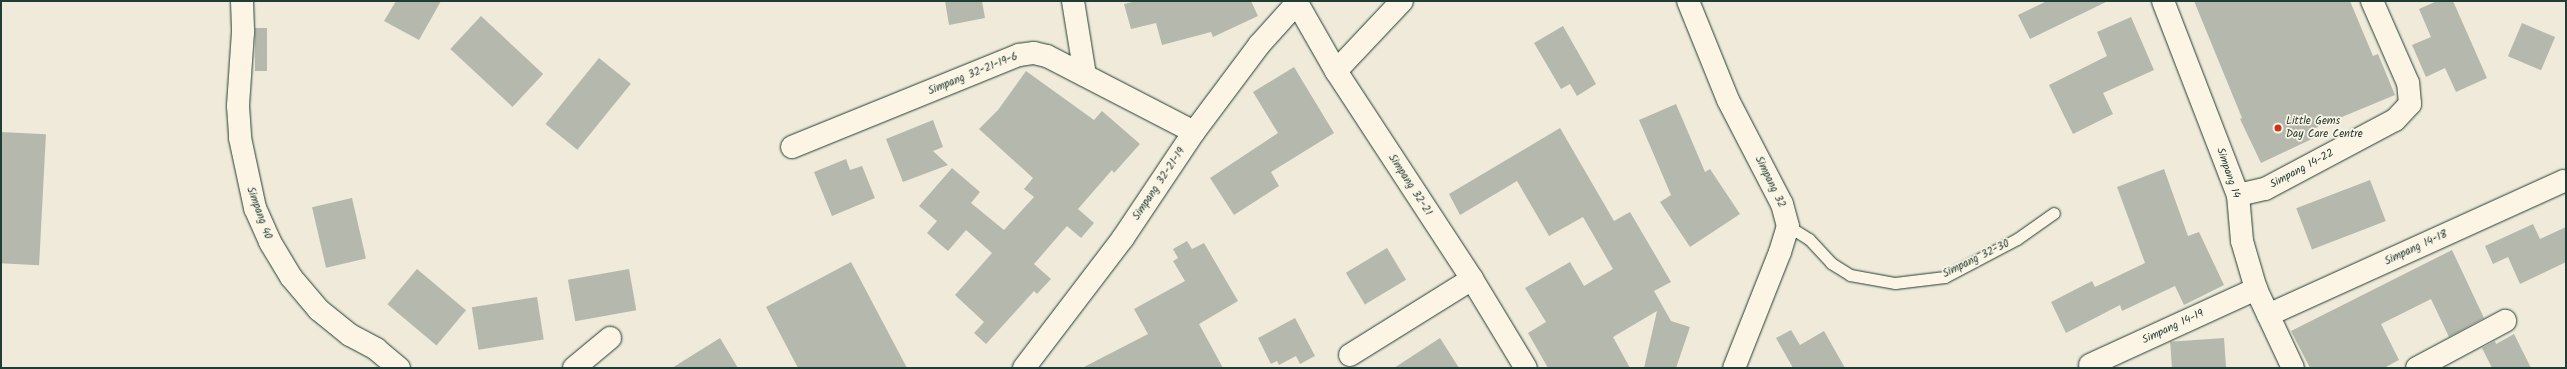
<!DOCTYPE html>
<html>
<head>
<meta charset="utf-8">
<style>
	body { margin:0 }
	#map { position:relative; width:2567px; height:369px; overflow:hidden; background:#efeada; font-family:Kalam,sans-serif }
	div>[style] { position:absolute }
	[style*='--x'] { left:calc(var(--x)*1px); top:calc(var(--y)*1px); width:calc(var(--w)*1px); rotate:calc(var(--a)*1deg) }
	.building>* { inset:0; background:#b5b9ad; transform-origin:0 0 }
	.roads { filter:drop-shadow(0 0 1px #1f3d34) drop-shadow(0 0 1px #1f3d34) }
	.service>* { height:11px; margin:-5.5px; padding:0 5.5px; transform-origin:5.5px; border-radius:5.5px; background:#fcf5e5 }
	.minor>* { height:22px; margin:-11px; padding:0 11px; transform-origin:11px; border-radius:11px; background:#fcf5e5 }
	.dots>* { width:11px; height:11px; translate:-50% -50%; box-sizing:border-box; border:2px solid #fcf5e5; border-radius:50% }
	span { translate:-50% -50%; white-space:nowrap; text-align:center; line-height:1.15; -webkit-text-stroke:3.5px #fcf5e5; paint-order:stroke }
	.street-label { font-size:11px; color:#1f3d34 }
	.poi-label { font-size:11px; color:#1f3d34 }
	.left { translate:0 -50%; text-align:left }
	.frame { position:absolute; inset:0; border:2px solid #1f3d34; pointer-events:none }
</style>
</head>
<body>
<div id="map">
	<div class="building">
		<i style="clip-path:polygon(396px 1px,441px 1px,419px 40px,384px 21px)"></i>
		<i style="clip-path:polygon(945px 1px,982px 1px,985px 18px,949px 25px)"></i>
		<i style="clip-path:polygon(1136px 1px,1251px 1px,1258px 16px,1213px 37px,1211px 32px,1162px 45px,1156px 23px,1131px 29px,1124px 4px)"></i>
		<i style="clip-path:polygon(2047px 1px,2108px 1px,2030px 39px,2018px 15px)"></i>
		<i style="clip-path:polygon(2194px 1px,2350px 1px,2373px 56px,2378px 54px,2395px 95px,2313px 129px,2316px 137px,2261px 163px,2240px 119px,2242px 118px)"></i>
		<i style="clip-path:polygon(2437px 1px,2453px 1px,2487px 78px,2456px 92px,2445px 68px,2426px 77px,2412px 45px,2431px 37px,2419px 9px)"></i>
		<i style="left:481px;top:16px;width:85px;height:45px;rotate:43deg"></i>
		<i style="clip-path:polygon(2131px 17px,2154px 70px,2103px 93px,2113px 114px,2073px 134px,2049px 85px,2107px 56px,2097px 32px)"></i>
		<i style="left:2522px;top:23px;width:36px;height:36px;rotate:23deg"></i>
		<i style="clip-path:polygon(1563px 26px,1596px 84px,1577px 96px,1570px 84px,1561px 89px,1534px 43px)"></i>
		<i style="left:255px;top:28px;width:12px;height:43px"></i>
		<i style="left:599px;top:58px;width:41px;height:85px;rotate:39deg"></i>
		<i style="clip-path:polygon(1294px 67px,1334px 133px,1271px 172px,1279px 186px,1234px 215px,1210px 178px,1278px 133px,1253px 92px)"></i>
		<i style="clip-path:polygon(1026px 71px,1094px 120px,1102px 111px,1140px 144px,1114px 173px,1112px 170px,1078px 209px,1094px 223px,1081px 238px,1067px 226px,1034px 264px,1051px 279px,1037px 294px,1034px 291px,986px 344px,974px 333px,984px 322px,955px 295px,992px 253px,966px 230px,948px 251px,927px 233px,937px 221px,919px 206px,952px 168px,980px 192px,971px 203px,1004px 230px,1034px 197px,1024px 189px,1033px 178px,979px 129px,998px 110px)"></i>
		<i style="clip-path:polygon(1676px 104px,1705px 172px,1710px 169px,1740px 214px,1690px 247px,1660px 202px,1671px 195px,1639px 120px)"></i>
		<i style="clip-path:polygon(933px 120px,943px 147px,933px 151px,948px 165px,903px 182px,886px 139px)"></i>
		<i style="clip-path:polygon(1560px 128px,1614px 221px,1630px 212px,1671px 282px,1654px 291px,1671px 321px,1690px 327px,1676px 368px,1644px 368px,1657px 311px,1613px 337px,1630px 368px,1548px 368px,1528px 333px,1546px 322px,1525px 288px,1570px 262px,1584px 286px,1613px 269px,1583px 217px,1549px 236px,1517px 181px,1460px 215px,1449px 194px)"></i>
		<i style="left:1px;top:132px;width:45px;height:131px;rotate:3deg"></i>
		<i style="clip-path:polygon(846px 159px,850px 170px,862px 166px,875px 198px,832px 216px,814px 172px)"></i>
		<i style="clip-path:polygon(2164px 169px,2188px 236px,2199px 232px,2224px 285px,2184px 305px,2175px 286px,2122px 311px,2120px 305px,2066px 333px,2051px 302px,2092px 281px,2095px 287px,2145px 263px,2117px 187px)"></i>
		<i style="left:2370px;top:180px;width:44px;height:79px;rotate:69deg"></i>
		<i style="left:352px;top:198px;width:62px;height:41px;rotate:77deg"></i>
		<i style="clip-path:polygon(2533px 224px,2540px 239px,2566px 227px,2566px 262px,2520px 284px,2508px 257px,2493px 264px,2485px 246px)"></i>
		<i style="clip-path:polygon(1187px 241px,1192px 249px,1204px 243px,1238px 301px,1199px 324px,1223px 368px,1082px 368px,1148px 334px,1134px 309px,1185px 281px,1173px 261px,1178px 258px,1173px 249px)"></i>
		<i style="left:1387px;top:248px;width:37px;height:48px;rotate:59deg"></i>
		<i style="clip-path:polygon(2452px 250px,2484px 318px,2449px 337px,2431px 299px,2381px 324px,2399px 360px,2384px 368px,2310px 368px,2291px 331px)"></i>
		<i style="clip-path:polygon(851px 262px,907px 368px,798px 368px,766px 307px)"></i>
		<i style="left:417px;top:269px;width:64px;height:46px;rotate:40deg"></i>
		<i style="left:629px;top:269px;width:42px;height:62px;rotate:80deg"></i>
		<i style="left:537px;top:297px;width:43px;height:66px;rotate:81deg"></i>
		<i style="clip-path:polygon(1295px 318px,1315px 356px,1300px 364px,1296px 356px,1279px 365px,1277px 361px,1271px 364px,1258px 338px)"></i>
		<i style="clip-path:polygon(1791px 330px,1800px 345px,1824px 331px,1845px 368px,1793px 368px,1776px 338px)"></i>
		<i style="clip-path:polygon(2514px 334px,2531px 368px,2492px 368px,2482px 348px,2495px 341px,2496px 344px)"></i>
		<i style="clip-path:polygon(720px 338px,738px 368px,672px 368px)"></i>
		<i style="clip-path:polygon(1440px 338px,1459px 368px,1394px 368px)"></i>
		<i style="left:2224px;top:338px;width:30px;height:54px;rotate:86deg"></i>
	</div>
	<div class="roads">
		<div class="service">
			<i style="--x:1788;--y:226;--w:25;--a:32"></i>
			<i style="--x:1809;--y:239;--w:33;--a:47"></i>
			<i style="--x:1831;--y:263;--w:22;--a:32"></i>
			<i style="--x:1850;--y:275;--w:46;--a:10.1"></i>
			<i style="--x:1895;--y:283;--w:50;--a:-6.8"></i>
			<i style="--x:1945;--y:277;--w:81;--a:-27.8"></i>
			<i style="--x:2017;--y:239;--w:45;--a:-35.1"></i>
		</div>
		<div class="minor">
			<i style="--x:242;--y:1;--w:31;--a:88"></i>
			<i style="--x:243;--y:32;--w:74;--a:93.9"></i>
			<i style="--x:238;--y:106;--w:32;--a:86"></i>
			<i style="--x:240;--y:138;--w:72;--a:77.9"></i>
			<i style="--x:255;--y:208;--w:37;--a:66"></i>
			<i style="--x:270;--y:242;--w:41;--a:59"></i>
			<i style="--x:291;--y:277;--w:43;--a:49.7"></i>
			<i style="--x:319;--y:310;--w:40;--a:39"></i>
			<i style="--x:350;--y:335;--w:30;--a:28"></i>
			<i style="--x:376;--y:349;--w:30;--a:40"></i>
			<i style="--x:1073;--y:1;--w:75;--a:80.8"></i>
			<i style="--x:1296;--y:1;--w:81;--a:60.3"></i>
			<i style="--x:1336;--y:71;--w:249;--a:56.8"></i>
			<i style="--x:1472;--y:279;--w:104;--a:58.8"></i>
			<i style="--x:1688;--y:1;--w:107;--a:68"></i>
			<i style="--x:1728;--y:100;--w:117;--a:62.6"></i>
			<i style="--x:1782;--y:204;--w:23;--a:75"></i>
			<i style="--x:1788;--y:226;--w:27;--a:107"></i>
			<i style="--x:1780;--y:252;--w:125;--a:111.6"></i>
			<i style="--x:2163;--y:1;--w:208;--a:68.9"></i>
			<i style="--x:2238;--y:195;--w:46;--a:85"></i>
			<i style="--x:2242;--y:241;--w:50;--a:73.7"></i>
			<i style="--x:2256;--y:289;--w:87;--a:64.9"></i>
			<i style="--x:1336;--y:71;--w:96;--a:-46.7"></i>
			<i style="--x:792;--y:147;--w:245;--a:-22.1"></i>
			<i style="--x:1019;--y:55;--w:15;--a:-8"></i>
			<i style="--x:1034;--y:53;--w:13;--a:13"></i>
			<i style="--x:1047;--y:56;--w:165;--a:27.3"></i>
			<i style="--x:2238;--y:195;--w:28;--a:-13"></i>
			<i style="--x:2265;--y:189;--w:147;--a:-28"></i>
			<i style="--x:2395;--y:120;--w:22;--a:-47"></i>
			<i style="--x:2410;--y:104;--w:21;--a:-95"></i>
			<i style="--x:2408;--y:83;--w:90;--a:-113.7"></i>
			<i style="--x:2268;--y:315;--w:324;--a:-24.4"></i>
			<i style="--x:1350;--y:355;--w:144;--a:-31.9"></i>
			<i style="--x:2090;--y:365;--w:183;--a:-24.6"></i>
			<i style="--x:574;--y:368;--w:47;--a:-39.8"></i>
			<i style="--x:1024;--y:368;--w:163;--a:-52.7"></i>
			<i style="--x:1123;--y:238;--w:128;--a:-56.2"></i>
			<i style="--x:1194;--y:132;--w:109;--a:-53.2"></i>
			<i style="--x:1259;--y:45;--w:57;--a:-47.9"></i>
			<i style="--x:2417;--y:368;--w:100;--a:-28.1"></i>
		</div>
	</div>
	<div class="dots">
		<i style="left:2278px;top:128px;background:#c8321e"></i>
	</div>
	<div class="street-label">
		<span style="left:973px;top:74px;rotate:-22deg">Simpang 32-21-19-6</span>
		<span style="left:2302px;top:169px;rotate:-28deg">Simpang 14-22</span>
		<span style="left:2228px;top:173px;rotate:71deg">Simpang 14</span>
		<span style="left:1770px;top:182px;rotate:64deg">Simpang 32</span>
		<span style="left:1159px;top:184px;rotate:-56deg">Simpang 32-21-19</span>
		<span style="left:1410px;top:185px;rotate:57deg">Simpang 32-21</span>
		<span style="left:259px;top:213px;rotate:70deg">Simpang 40</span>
		<span style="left:2416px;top:248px;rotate:-25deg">Simpang 14-18</span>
		<span style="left:1976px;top:259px;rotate:-26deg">Simpang 32-30</span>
		<span style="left:2173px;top:327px;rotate:-25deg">Simpang 14-19</span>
	</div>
	<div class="poi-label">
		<span class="left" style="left:2286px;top:128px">Little Gems<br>Day Care Centre</span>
	</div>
	<div class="frame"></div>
</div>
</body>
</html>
